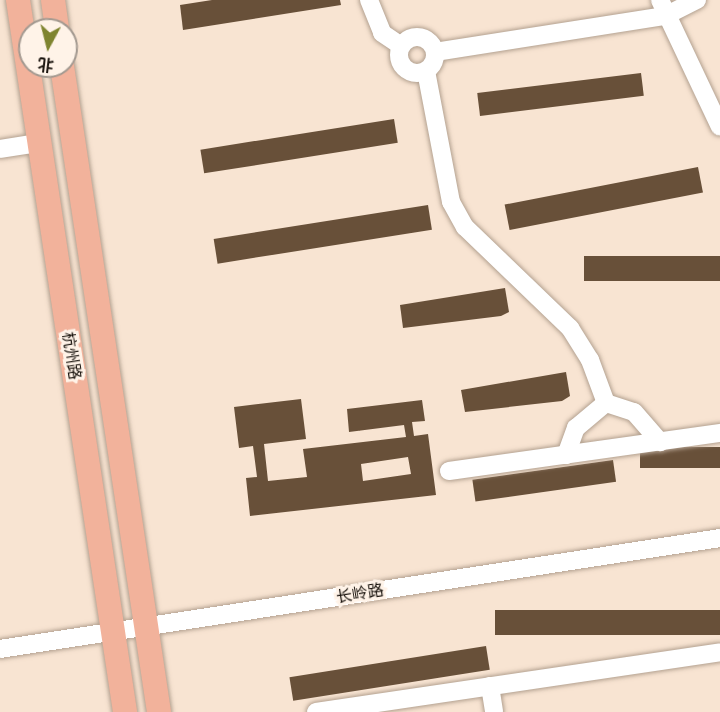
<!DOCTYPE html>
<html>
<head>
<meta charset="utf-8">
<style>
	body { margin:0 }
	#map { position:relative; width:720px; height:712px; overflow:hidden; background:#f8e4d2; font-family:Poppins,"Noto Sans SC",sans-serif }
	div>[style] { position:absolute }
	[style*='--x'] { left:calc(var(--x)*1px); top:calc(var(--y)*1px); width:calc(var(--w)*1px); rotate:calc(var(--a)*1deg) }
	.building>* { inset:0; background:#685039; transform-origin:0 0 }
	.roads { filter:drop-shadow(0 0 2px #b3a190) drop-shadow(0 0 2px #b3a190) }
	.minor>* { height:18px; margin:-9px; padding:0 9px; transform-origin:9px; border-radius:9px; background:#fff }
	.minor>.ring { margin:-9px; padding:0; box-sizing:content-box; background:none; border:18px solid #fff; border-radius:50% }
	.major>* { height:24px; margin:-12px; padding:0 12px; transform-origin:12px; border-radius:12px; background:#f2b29b }
	span { translate:-50% -50%; white-space:nowrap; text-align:center; line-height:1.15; -webkit-text-stroke:6px #fff3e8; paint-order:stroke }
	.street-label { font-size:16px; color:#19130d }
	.north { position:absolute; left:18px; top:18px; width:60px; height:60px; box-sizing:border-box; background:#fff3e8; border:2px solid #a39990; border-radius:50%; rotate:187deg; font-size:16px; font-weight:700; line-height:24px; text-align:center; color:#19130d }
	.north::after { content:''; display:block; margin:auto; width:21px; height:27px; background:#7f842f; clip-path:polygon(50% 0,100% 100%,50% 72%,0 100%) }
</style>
</head>
<body>
<div id="map">
	<div class="building">
		<i style="clip-path:polygon(212px 0,340px 0,341px 5px,183px 30px,180px 5px)"></i>
		<i style="left:641px;top:73px;width:23px;height:165px;rotate:83deg"></i>
		<i style="left:394px;top:119px;width:24px;height:196px;rotate:81deg"></i>
		<i style="left:698px;top:167px;width:26px;height:197px;rotate:79deg"></i>
		<i style="left:428px;top:205px;width:25px;height:217px;rotate:81deg"></i>
		<i style="left:720px;top:256px;width:25px;height:136px;rotate:90deg"></i>
		<i style="clip-path:polygon(505px 288px,509px 312px,501px 316px,403px 328px,400px 305px)"></i>
		<i style="clip-path:polygon(566px 372px,570px 396px,562px 401px,465px 412px,461px 390px)"></i>
		<i style="clip-path:polygon(evenodd,301px 399px,306px 439px,264px 444px,268px 481px,307px 477px,303px 449px,406px 437px,404px 425px,349px 432px,347px 409px,422px 400px,425px 421px,412px 422px,414px 436px,428px 434px,436px 495px,250px 516px,246px 478px,257px 477px,253px 446px,239px 448px,234px 407px,301px 399px,408px 457px,411px 474px,363px 481px,361px 464px,408px 457px)"></i>
		<i style="left:720px;top:447px;width:21px;height:80px;rotate:90deg"></i>
		<i style="left:613px;top:460px;width:22px;height:142px;rotate:82deg"></i>
		<i style="left:720px;top:610px;width:25px;height:225px;rotate:90deg"></i>
		<i style="left:486px;top:646px;width:24px;height:199px;rotate:81deg"></i>
	</div>
	<div class="roads">
		<div class="minor">
			<i style="--x:369;--y:0;--w:35;--a:68"></i>
			<i style="--x:382;--y:33;--w:23;--a:34"></i>
			<i style="--x:660;--y:0;--w:140;--a:64.7"></i>
			<i class="ring" style="left:399px;top:37px;width:18px;height:18px"></i>
			<i style="--x:435;--y:52;--w:233;--a:-8.9"></i>
			<i style="--x:665;--y:16;--w:36;--a:-27"></i>
			<i style="--x:426;--y:71;--w:133;--a:79.2"></i>
			<i style="--x:451;--y:202;--w:29;--a:61"></i>
			<i style="--x:465;--y:227;--w:146;--a:43.9"></i>
			<i style="--x:570;--y:328;--w:38;--a:58"></i>
			<i style="--x:590;--y:360;--w:46;--a:69.6"></i>
			<i style="--x:0;--y:149;--w:39;--a:-9"></i>
			<i style="--x:566;--y:455;--w:29;--a:-70"></i>
			<i style="--x:576;--y:428;--w:39;--a:-40"></i>
			<i style="--x:606;--y:403;--w:29;--a:18"></i>
			<i style="--x:634;--y:412;--w:40;--a:49"></i>
			<i style="--x:449;--y:471;--w:274;--a:-8"></i>
			<i style="--x:0;--y:649;--w:729;--a:-8.76"></i>
			<i style="--x:490;--y:686;--w:26;--a:81"></i>
			<i style="--x:316;--y:712;--w:408;--a:-8.4"></i>
		</div>
		<div class="major">
			<i style="--x:18;--y:0;--w:720;--a:81.45"></i>
			<i style="--x:53;--y:0;--w:30;--a:82"></i>
			<i style="--x:62;--y:66;--w:653;--a:81.46"></i>
		</div>
	</div>
	<div class="street-label">
		<span style="left:71px;top:356px;rotate:81deg">杭州路</span>
		<span style="left:360px;top:594px;rotate:-9deg">长岭路</span>
	</div>
	<div class="north">北</div>
</div>
</body>
</html>
